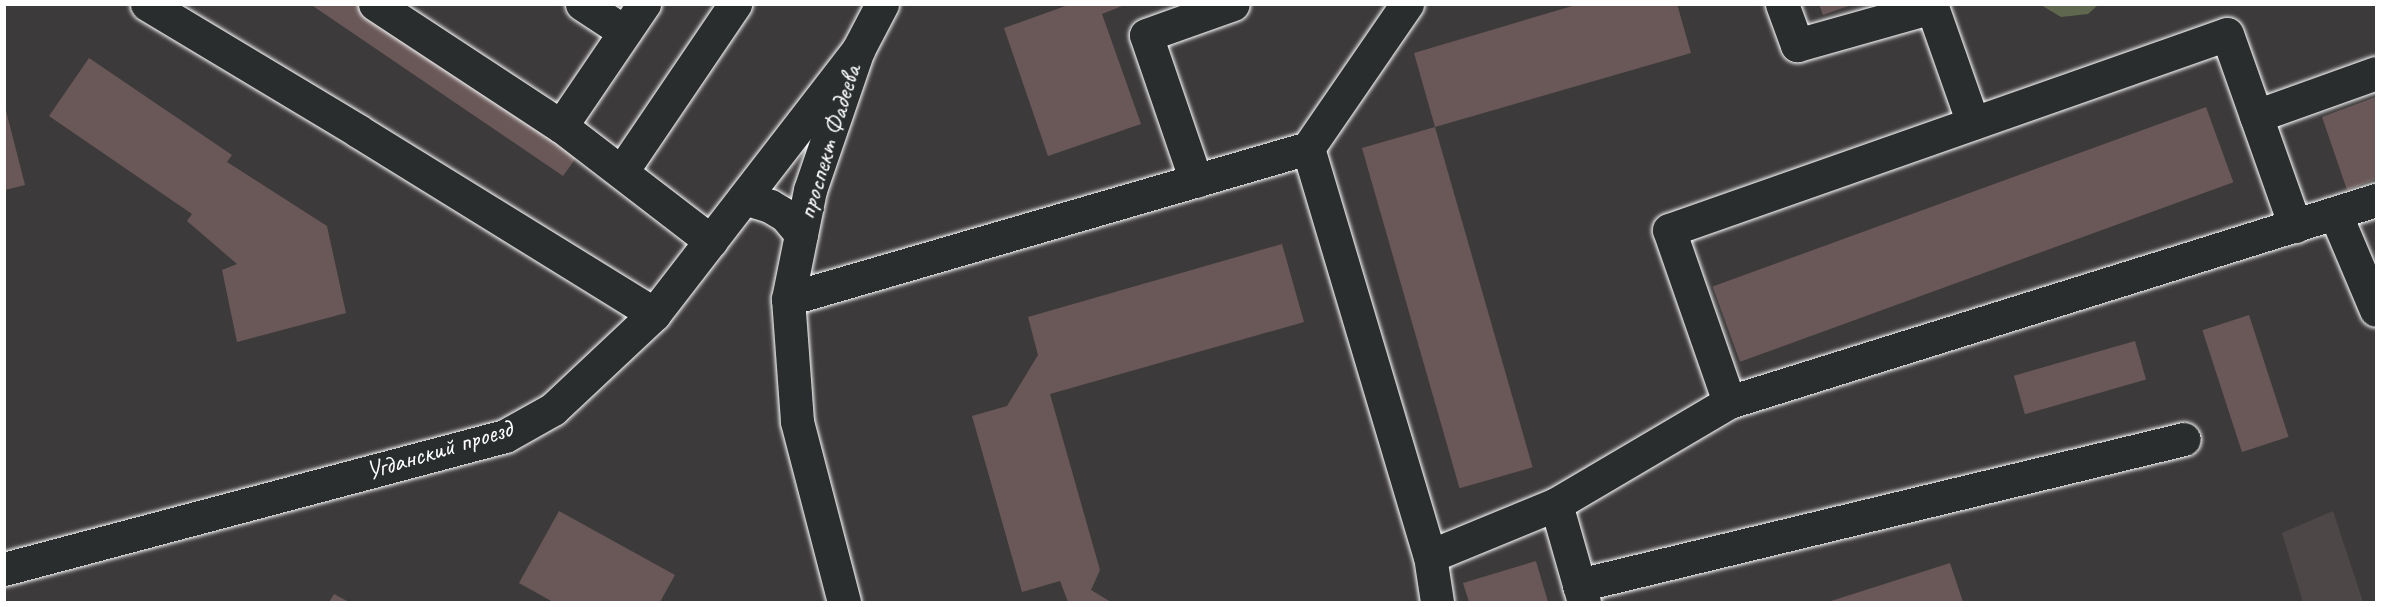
<!DOCTYPE html>
<html>
<head>
<meta charset="utf-8">
<style>
	body { margin:0 }
	#map { position:relative; width:2381px; height:607px; overflow:hidden; background:#3d3a3b; font-family:Caveat,sans-serif }
	div>[style] { position:absolute }
	[style*='--x'] { left:calc(var(--x)*1px); top:calc(var(--y)*1px); width:calc(var(--w)*1px); rotate:calc(var(--a)*1deg) }
	.built>* { inset:0; background:#4e4748 }
	.green>* { inset:0; background:#5f674e }
	.building>* { inset:0; background:#6a5858; transform-origin:0 0 }
	.roads { filter:drop-shadow(0 0 2px #fff) drop-shadow(0 0 2px #fff) }
	.minor>* { height:33px; margin:-16.5px; padding:0 16.5px; transform-origin:16.5px; border-radius:16.5px; background:#2a2d2e }
	span { translate:-50% -50%; white-space:nowrap; text-align:center; line-height:1.15; -webkit-text-stroke:5px #2a2d2e; paint-order:stroke }
	.street-label { font-size:26px; color:#fff }
	.frame { position:absolute; inset:0; border:6px solid #fff; pointer-events:none }
</style>
</head>
<body>
<div id="map">
	<div class="built">
		<i style="clip-path:polygon(2333px 511px,2363px 602px,2303px 602px,2282px 533px)"></i>
	</div>
	<div class="green">
		<i style="clip-path:polygon(2041px 5px,2098px 5px,2088px 14px,2061px 17px)"></i>
	</div>
	<div class="building">
		<i style="clip-path:polygon(310px 4px,364px 4px,581px 151px,563px 176px)"></i>
		<i style="clip-path:polygon(1071px 4px,1127px 4px,1102px 14px,1141px 124px,1048px 156px,1004px 28px)"></i>
		<i style="clip-path:polygon(1579px 4px,1677px 4px,1691px 53px,1435px 127px,1414px 53px)"></i>
		<i style="clip-path:polygon(1819px 4px,1851px 4px,1851px 5px,1823px 15px)"></i>
		<i style="clip-path:polygon(89px 58px,232px 155px,227px 162px,327px 226px,346px 313px,237px 342px,222px 270px,237px 264px,187px 221px,192px 214px,49px 116px)"></i>
		<i style="clip-path:polygon(2376px 97px,2376px 179px,2347px 190px,2322px 117px)"></i>
		<i style="clip-path:polygon(5px 107px,25px 185px,5px 190px)"></i>
		<i style="left:2206px;top:107px;width:80px;height:525px;rotate:70deg"></i>
		<i style="left:1435px;top:127px;width:354px;height:76px;rotate:74deg"></i>
		<i style="clip-path:polygon(1282px 244px,1304px 322px,1050px 394px,1100px 570px,1091px 590px,1111px 602px,1068px 602px,1060px 581px,1022px 592px,972px 416px,1007px 406px,1038px 355px,1028px 317px)"></i>
		<i style="left:2249px;top:315px;width:128px;height:49px;rotate:72deg"></i>
		<i style="left:2135px;top:341px;width:40px;height:126px;rotate:74deg"></i>
		<i style="clip-path:polygon(559px 511px,675px 575px,660px 602px,553px 602px,519px 583px)"></i>
		<i style="clip-path:polygon(1536px 561px,1548px 602px,1469px 602px,1463px 583px)"></i>
		<i style="clip-path:polygon(1950px 563px,1963px 602px,1828px 602px)"></i>
		<i style="clip-path:polygon(334px 594px,349px 602px,329px 602px)"></i>
	</div>
	<div class="roads">
		<div class="minor">
			<i style="--x:147;--y:4;--w:246;--a:31"></i>
			<i style="--x:358;--y:131;--w:348;--a:31.7"></i>
			<i style="--x:375;--y:4;--w:222;--a:33.3"></i>
			<i style="--x:561;--y:126;--w:189;--a:37.5"></i>
			<i style="--x:582;--y:4;--w:51;--a:33.1"></i>
			<i style="--x:1782;--y:4;--w:44;--a:69.9"></i>
			<i style="--x:1797;--y:45;--w:140;--a:-15.7"></i>
			<i style="--x:1931;--y:4;--w:126;--a:70.6"></i>
			<i style="--x:2256;--y:116;--w:127;--a:-19.7"></i>
			<i style="--x:561;--y:126;--w:148;--a:-55.8"></i>
			<i style="--x:1308;--y:148;--w:426;--a:73.4"></i>
			<i style="--x:1430;--y:556;--w:47;--a:81.3"></i>
			<i style="--x:622;--y:171;--w:202;--a:-55.9"></i>
			<i style="--x:1196;--y:181;--w:154;--a:-108.9"></i>
			<i style="--x:1146;--y:35;--w:92;--a:-19.6"></i>
			<i style="--x:744;--y:198;--w:27;--a:17"></i>
			<i style="--x:770;--y:206;--w:17;--a:31"></i>
			<i style="--x:785;--y:215;--w:25;--a:50"></i>
			<i style="--x:2335;--y:213;--w:105;--a:67.1"></i>
			<i style="--x:788;--y:299;--w:541;--a:-16.19"></i>
			<i style="--x:1308;--y:148;--w:175;--a:-55.5"></i>
			<i style="--x:1729;--y:402;--w:182;--a:-109.2"></i>
			<i style="--x:1669;--y:230;--w:591;--a:-19.35"></i>
			<i style="--x:2227;--y:34;--w:204;--a:70.5"></i>
			<i style="--x:1556;--y:504;--w:102;--a:74.1"></i>
			<i style="--x:1430;--y:556;--w:136;--a:-22.4"></i>
			<i style="--x:1556;--y:504;--w:201;--a:-30.5"></i>
			<i style="--x:1729;--y:402;--w:678;--a:-17.34"></i>
			<i style="--x:4;--y:569;--w:518;--a:-14.87"></i>
			<i style="--x:505;--y:436;--w:55;--a:-29.4"></i>
			<i style="--x:553;--y:409;--w:139;--a:-43.2"></i>
			<i style="--x:654;--y:314;--w:334;--a:-52.3"></i>
			<i style="--x:1579;--y:585;--w:622;--a:-13.57"></i>
			<i style="--x:844;--y:602;--w:187;--a:-104.6"></i>
			<i style="--x:797;--y:421;--w:122;--a:-94.2"></i>
			<i style="--x:788;--y:299;--w:111;--a:-78.6"></i>
			<i style="--x:810;--y:190;--w:148;--a:-71.1"></i>
			<i style="--x:858;--y:50;--w:52;--a:-62.4"></i>
		</div>
	</div>
	<div class="street-label">
		<span style="left:829px;top:142px;rotate:-73deg">проспект Фадеева</span>
		<span style="left:439px;top:450px;rotate:-17deg">Угданский проезд</span>
	</div>
	<div class="frame"></div>
</div>
</body>
</html>
